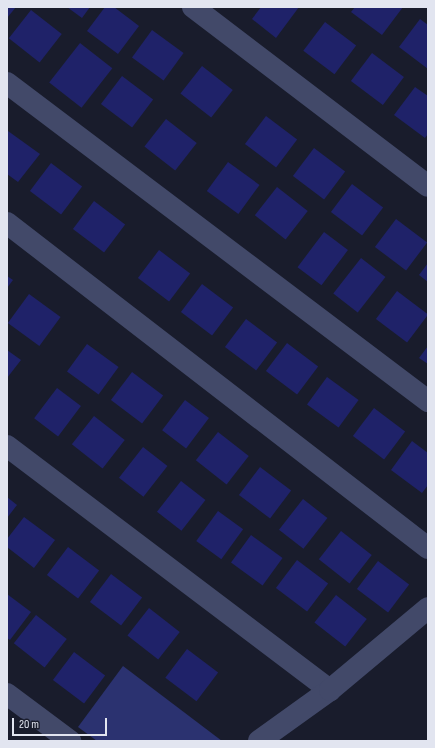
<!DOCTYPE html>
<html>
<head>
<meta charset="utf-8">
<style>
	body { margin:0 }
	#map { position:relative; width:435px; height:748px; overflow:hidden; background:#191c2c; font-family:"Sofia Sans Condensed",sans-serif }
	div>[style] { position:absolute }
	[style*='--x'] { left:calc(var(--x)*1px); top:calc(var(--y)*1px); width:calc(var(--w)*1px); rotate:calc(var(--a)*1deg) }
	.green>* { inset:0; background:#2b3270 }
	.building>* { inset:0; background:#1f2269; transform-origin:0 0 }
	.minor>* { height:22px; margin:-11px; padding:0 11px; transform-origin:11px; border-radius:11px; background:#424969 }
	span { translate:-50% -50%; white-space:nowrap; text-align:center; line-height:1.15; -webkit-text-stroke:3px #191c2c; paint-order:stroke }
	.frame { position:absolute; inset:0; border:8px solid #e2e5f0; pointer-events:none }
	.scale { position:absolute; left:12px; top:718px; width:95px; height:18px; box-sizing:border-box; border:2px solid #e2e5f0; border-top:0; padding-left:5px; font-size:12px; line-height:14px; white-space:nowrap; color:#e2e5f0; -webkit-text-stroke:3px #191c2c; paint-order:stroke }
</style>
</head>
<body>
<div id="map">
	<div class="green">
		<i style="clip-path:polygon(123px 666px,222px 741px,97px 741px,78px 727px)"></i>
	</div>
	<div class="building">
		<i style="clip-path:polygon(7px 7px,16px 7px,7px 18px)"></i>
		<i style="clip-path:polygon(67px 7px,90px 7px,82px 18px)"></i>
		<i style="clip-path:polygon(105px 7px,114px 7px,139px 26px,118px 54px,87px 31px)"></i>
		<i style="clip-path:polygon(261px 7px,299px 7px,276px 38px,252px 19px)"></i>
		<i style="clip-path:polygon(355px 7px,403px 7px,382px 35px,351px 12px)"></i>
		<i style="left:31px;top:10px;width:39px;height:36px;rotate:38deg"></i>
		<i style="clip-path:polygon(420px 19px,428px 25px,428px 69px,399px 47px)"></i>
		<i style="left:325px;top:22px;width:39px;height:36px;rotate:37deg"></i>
		<i style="left:152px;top:30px;width:39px;height:34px;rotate:36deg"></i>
		<i style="left:80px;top:43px;width:41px;height:50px;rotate:38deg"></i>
		<i style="left:372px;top:53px;width:40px;height:35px;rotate:37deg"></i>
		<i style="left:202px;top:66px;width:39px;height:35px;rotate:38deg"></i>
		<i style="left:122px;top:76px;width:39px;height:35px;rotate:37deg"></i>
		<i style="clip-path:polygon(415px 87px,428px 96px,428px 134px,425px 138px,394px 115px)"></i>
		<i style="left:266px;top:116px;width:39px;height:35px;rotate:37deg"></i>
		<i style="left:166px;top:119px;width:39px;height:35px;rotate:38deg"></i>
		<i style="clip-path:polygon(8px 131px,40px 154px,18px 182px,7px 174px)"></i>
		<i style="left:314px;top:148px;width:39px;height:35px;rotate:37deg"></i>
		<i style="left:228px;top:162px;width:39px;height:36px;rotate:36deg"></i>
		<i style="left:51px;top:163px;width:39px;height:35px;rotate:37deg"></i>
		<i style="left:352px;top:184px;width:39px;height:35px;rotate:37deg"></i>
		<i style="left:277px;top:187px;width:39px;height:36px;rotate:38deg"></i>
		<i style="left:94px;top:201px;width:39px;height:35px;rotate:37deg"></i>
		<i style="left:396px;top:219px;width:39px;height:35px;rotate:37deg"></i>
		<i style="left:324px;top:232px;width:30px;height:44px;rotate:37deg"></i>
		<i style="left:159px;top:250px;width:39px;height:35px;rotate:37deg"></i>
		<i style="left:361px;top:258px;width:31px;height:45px;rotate:38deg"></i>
		<i style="clip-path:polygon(428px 263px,428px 282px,419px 275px)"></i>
		<i style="clip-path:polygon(7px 276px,13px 280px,7px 288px)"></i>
		<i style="left:202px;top:284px;width:39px;height:35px;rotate:37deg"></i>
		<i style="left:397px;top:291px;width:39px;height:35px;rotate:37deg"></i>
		<i style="left:29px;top:294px;width:39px;height:36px;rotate:36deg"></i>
		<i style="left:246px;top:319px;width:39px;height:35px;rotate:37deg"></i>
		<i style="left:287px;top:343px;width:39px;height:35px;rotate:37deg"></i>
		<i style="left:87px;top:344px;width:39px;height:34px;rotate:36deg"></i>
		<i style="clip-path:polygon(428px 346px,428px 364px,419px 358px)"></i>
		<i style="clip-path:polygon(7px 350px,21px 360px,7px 378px)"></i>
		<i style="left:132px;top:372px;width:39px;height:35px;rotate:37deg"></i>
		<i style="left:327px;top:377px;width:39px;height:34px;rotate:36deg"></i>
		<i style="left:57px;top:388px;width:30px;height:38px;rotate:37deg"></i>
		<i style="left:185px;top:400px;width:30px;height:38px;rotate:37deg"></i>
		<i style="left:374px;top:408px;width:39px;height:35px;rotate:37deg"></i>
		<i style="left:94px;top:416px;width:39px;height:36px;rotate:38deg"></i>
		<i style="left:218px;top:432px;width:39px;height:36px;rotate:38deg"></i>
		<i style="clip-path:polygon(412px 441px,428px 453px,428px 485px,422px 493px,391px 470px)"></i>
		<i style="left:143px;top:447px;width:31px;height:39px;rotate:38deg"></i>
		<i style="left:260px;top:467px;width:39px;height:35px;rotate:37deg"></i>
		<i style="left:181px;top:481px;width:31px;height:39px;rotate:38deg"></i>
		<i style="clip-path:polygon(7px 497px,17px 505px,7px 518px)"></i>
		<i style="left:303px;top:499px;width:31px;height:39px;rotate:38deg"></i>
		<i style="left:218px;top:511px;width:31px;height:37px;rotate:36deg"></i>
		<i style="clip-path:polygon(24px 517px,55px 540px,34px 568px,7px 547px,7px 539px)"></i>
		<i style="left:341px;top:531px;width:39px;height:36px;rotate:38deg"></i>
		<i style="left:251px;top:535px;width:39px;height:34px;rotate:36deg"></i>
		<i style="left:68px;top:547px;width:39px;height:35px;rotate:37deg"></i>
		<i style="left:297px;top:560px;width:39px;height:35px;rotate:37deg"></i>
		<i style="left:378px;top:561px;width:39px;height:35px;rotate:37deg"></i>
		<i style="left:111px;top:574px;width:39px;height:35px;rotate:37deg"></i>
		<i style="clip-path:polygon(7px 594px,31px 612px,10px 640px,7px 638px)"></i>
		<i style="left:336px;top:595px;width:39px;height:35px;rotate:38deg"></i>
		<i style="left:149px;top:608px;width:39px;height:35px;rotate:38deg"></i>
		<i style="left:36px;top:615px;width:39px;height:36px;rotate:38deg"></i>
		<i style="left:187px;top:649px;width:39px;height:36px;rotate:37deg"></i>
		<i style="left:74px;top:652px;width:39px;height:35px;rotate:37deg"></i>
	</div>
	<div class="minor">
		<i style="--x:193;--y:7;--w:295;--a:37.3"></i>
		<i style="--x:7;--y:83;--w:528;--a:37.07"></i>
		<i style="--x:7;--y:223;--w:532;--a:37.67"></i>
		<i style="--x:7;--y:446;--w:405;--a:37.1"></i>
		<i style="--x:7;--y:694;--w:79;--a:36.7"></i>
		<i style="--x:259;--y:741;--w:87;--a:-35.7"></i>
		<i style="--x:330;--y:690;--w:128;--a:-39.9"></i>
	</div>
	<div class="frame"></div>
	<div class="scale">20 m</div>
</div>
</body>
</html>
